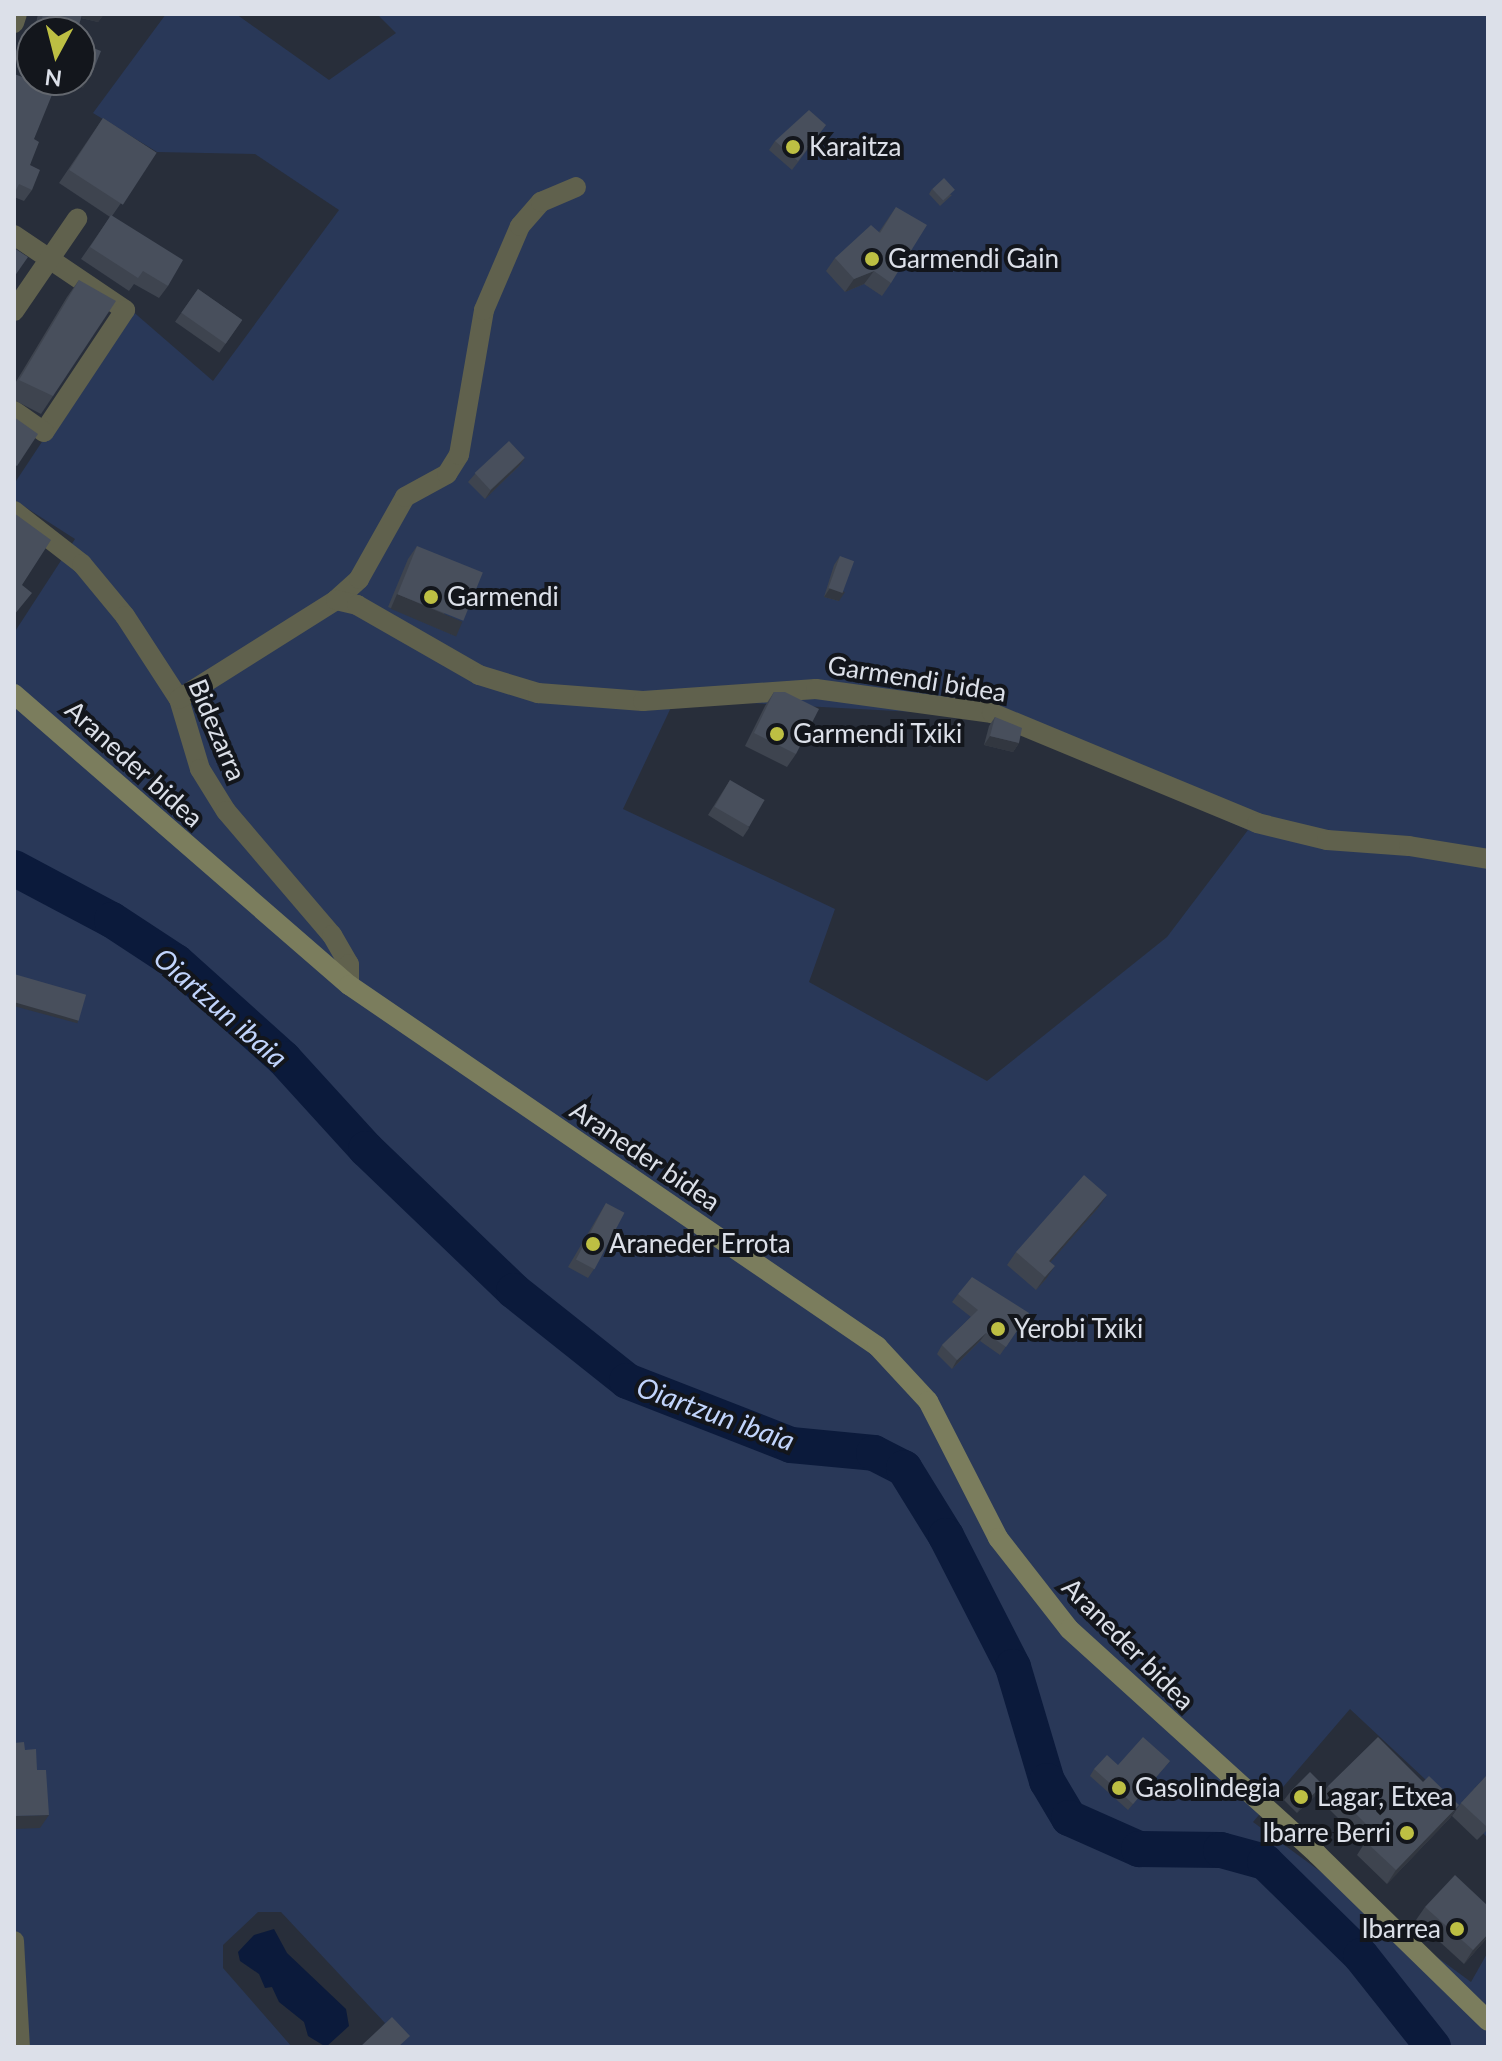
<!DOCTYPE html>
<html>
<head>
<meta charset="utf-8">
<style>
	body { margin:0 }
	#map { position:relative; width:1502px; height:2061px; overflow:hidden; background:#282e3a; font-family:Lato,sans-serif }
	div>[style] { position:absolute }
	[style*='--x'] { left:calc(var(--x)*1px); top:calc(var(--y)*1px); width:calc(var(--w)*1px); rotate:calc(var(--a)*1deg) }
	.green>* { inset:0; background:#293858 }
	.water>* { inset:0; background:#0b1a3b }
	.river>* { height:36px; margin:-18px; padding:0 18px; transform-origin:18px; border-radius:18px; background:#0b1a3b }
	.street>* { height:20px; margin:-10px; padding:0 10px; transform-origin:10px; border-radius:10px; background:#60614d }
	.secondary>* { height:20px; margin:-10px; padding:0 10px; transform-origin:10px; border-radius:10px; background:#7b7d5d }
	.wall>* { inset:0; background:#3e444f; transform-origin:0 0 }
	.shaded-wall>* { inset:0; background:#323740; transform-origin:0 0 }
	.building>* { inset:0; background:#484f5c; transform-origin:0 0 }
	.dots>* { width:22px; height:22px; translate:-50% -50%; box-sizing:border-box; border:4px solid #13161c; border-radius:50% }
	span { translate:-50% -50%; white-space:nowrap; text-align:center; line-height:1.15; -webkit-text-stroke:8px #13161c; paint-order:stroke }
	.poi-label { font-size:26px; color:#dce0e9 }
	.left { translate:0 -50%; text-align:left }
	.right { translate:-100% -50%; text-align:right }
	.street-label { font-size:26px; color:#dce0e9 }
	.water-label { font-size:28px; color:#c1d4fc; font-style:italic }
	.frame { position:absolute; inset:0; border:16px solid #dce0e9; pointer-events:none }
	.north { position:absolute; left:16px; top:16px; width:80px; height:80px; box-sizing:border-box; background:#13161c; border:2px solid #63676e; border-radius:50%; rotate:187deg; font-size:22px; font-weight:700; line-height:32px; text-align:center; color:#dce0e9 }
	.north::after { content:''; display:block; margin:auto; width:28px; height:36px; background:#bdbf43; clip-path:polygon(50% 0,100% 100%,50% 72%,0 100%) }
</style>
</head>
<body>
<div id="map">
	<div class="green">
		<i style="clip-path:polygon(evenodd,166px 14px,236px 14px,329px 80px,396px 33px,377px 14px,1488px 14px,1488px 1838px,1350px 1709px,1253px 1822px,1471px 1982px,1488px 1952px,1488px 2047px,364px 2047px,385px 2023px,281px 1912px,258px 1912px,223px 1945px,223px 1968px,292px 2047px,14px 2047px,14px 633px,75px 539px,14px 500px,14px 484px,130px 309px,213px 381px,339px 210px,255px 154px,157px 152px,93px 113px,166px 14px,675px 699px,988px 716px,1248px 830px,1167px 937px,987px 1081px,809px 982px,835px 909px,623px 809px,675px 699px)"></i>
	</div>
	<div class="water">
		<i style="clip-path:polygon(274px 1929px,287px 1953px,346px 2009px,349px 2026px,326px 2047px,308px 2036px,304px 2022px,279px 2002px,272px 1987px,265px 1988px,259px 1974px,240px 1961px,238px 1952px,254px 1935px)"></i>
	</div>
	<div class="river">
		<i style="--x:14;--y:868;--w:111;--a:28"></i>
		<i style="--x:112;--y:920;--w:77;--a:33.3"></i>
		<i style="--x:176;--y:962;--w:145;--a:41.9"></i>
		<i style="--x:284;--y:1059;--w:122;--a:47.7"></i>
		<i style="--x:366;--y:1149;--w:205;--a:43.8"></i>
		<i style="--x:514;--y:1291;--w:144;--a:38.5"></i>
		<i style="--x:627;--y:1381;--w:176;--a:21.3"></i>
		<i style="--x:791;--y:1445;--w:83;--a:5.5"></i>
		<i style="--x:874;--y:1453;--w:34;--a:27"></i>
		<i style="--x:904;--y:1468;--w:80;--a:58.3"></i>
		<i style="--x:946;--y:1536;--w:147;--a:62.9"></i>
		<i style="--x:1013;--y:1667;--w:119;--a:73.4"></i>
		<i style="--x:1047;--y:1781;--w:43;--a:59.3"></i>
		<i style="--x:1069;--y:1818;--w:77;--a:23.9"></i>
		<i style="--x:1139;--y:1849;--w:82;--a:0.7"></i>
		<i style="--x:1221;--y:1850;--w:46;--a:15.3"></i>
		<i style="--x:1265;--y:1862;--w:134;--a:44.4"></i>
		<i style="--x:1361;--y:1956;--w:116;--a:51.6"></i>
	</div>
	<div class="street">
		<i style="--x:14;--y:23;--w:9;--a:-72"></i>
		<i style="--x:14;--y:235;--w:134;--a:34"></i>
		<i style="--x:125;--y:310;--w:146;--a:123.6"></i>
		<i style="--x:44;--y:432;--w:37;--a:-145"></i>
		<i style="--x:14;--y:311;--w:112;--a:-55.6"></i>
		<i style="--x:14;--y:511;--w:86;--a:37.9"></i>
		<i style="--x:82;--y:564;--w:67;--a:50.4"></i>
		<i style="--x:125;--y:616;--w:99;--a:57"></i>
		<i style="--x:179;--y:699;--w:73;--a:73.3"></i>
		<i style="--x:200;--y:769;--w:49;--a:58.2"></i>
		<i style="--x:226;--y:811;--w:163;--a:49.5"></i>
		<i style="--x:332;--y:935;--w:34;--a:60"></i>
		<i style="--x:349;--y:964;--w:21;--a:90"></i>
		<i style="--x:336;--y:600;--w:31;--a:-42"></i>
		<i style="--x:359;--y:579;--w:94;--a:-60.7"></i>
		<i style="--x:405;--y:497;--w:48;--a:-28.7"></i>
		<i style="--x:447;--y:474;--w:22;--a:-58"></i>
		<i style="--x:459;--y:455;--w:147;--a:-80.2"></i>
		<i style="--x:484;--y:310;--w:91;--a:-66.8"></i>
		<i style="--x:520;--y:226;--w:32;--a:-49"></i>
		<i style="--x:541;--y:202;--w:38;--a:-23"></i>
		<i style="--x:179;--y:699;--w:186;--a:-32.2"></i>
		<i style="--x:336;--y:600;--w:22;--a:13"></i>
		<i style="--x:357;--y:605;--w:141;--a:29.8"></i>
		<i style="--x:479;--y:675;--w:62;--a:17"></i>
		<i style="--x:538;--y:693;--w:105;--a:4.4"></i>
		<i style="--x:643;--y:701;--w:173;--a:-4"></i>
		<i style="--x:816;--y:689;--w:178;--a:7.8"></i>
		<i style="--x:992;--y:713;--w:287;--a:22.5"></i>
		<i style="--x:1257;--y:823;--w:72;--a:13.7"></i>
		<i style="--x:1327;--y:840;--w:82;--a:4.2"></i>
		<i style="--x:1409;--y:846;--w:80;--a:9.3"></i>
		<i style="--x:14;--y:1941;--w:106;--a:86.8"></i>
	</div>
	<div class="secondary">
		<i style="--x:14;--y:694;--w:444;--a:41"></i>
		<i style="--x:349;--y:985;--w:640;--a:34.36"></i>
		<i style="--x:877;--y:1346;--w:75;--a:47.2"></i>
		<i style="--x:928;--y:1401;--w:154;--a:62.9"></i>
		<i style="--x:998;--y:1538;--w:115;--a:52"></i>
		<i style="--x:1069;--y:1629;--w:335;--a:42.2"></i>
		<i style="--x:1317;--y:1854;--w:239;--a:44.3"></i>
	</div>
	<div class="wall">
		<i style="clip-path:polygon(38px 14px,104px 14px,98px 22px,81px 18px,77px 32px,34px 32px)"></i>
		<i style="clip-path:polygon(32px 39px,34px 139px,30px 165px,32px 190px,24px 201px,14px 197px,14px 74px,22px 77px)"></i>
		<i style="clip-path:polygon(103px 118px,156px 153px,112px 216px,168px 286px,159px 298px,134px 284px,129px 291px,81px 259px,110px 217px,59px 183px)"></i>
		<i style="clip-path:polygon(826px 125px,792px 170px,769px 150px,775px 141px)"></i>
		<i style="clip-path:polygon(932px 189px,952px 195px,940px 206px,929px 194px)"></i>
		<i style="clip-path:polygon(896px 207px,891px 283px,882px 296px,864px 284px,845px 292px,826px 271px,835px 258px,879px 232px)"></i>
		<i style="clip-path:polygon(79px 280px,53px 396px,41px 414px,14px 400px,14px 385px,67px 297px)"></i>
		<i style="left:198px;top:289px;width:54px;height:40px;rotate:35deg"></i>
		<i style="clip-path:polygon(525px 458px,519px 466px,485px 499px,468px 482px,475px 474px)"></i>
		<i style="clip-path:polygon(417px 546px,453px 635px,388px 607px,408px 559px)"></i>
		<i style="clip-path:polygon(840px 556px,839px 601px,824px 597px,834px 565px)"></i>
		<i style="clip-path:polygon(774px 692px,796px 754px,787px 767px,745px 746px,765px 706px)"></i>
		<i style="clip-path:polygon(995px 717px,1019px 743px,1013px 752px,984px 745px,989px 726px)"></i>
		<i style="clip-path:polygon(730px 780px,749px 828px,743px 837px,708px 815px)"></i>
		<i style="clip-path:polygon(606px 1203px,594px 1269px,588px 1278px,568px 1267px)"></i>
		<i style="clip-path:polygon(1098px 1208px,1050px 1262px,1046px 1279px,1036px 1290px,1007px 1265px,1016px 1252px)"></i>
		<i style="clip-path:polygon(958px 1294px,1029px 1313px,1000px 1355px,980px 1341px,952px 1369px,937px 1354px,942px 1345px,971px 1317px,952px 1302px)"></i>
		<i style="clip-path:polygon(1170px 1761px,1128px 1810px,1090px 1776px,1094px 1769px,1118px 1765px)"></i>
		<i style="clip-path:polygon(1488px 1774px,1488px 1829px,1477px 1840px,1452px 1816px,1461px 1803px)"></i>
		<i style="clip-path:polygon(1423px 1782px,1459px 1805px,1450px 1818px,1387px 1884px,1357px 1855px,1364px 1844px,1319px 1799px,1328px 1786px)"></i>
		<i style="clip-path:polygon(1323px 1785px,1317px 1794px,1297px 1813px,1284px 1800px,1291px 1791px)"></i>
		<i style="clip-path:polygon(1425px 1907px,1488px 1937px,1464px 1964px,1416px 1920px)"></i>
	</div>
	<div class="shaded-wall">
		<i style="clip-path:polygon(79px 14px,104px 14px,98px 22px,77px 17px)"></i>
		<i style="clip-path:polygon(80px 72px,91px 76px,83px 88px,63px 80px,80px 80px)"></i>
		<i style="clip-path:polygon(874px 271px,864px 284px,845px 292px,854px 279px)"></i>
		<i style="clip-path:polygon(525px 458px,519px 466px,485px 499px,491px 490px)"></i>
		<i style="clip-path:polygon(830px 588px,845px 592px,839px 601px,824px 597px)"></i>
		<i style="left:397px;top:594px;width:71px;height:16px;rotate:23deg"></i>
		<i style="clip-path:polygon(990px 736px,1019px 743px,1013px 752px,984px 745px)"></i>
		<i style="left:14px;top:1001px;width:67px;height:5px;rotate:15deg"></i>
		<i style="clip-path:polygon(1107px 1195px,1098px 1208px,1040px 1274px,1049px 1261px)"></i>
		<i style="clip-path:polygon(1055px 1266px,1046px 1279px,1036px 1290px,1045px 1277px)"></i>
		<i style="clip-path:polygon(986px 1333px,980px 1341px,952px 1369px,957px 1360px)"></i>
		<i style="clip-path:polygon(1323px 1785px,1317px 1794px,1297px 1813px,1303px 1804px)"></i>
		<i style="clip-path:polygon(1459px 1805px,1450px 1818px,1387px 1884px,1396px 1870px)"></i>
		<i style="clip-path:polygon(49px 1815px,40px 1828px,14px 1829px,14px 1816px)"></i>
		<i style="clip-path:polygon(1488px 1934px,1488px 1937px,1464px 1964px,1473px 1950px)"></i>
	</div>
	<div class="building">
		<i style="clip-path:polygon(43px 14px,82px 14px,77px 32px,39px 32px)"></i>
		<i style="clip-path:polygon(80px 43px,101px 51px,91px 76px,80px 72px)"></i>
		<i style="clip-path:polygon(32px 58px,32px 80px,58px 80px,34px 139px,39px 142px,30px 165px,40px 170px,32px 190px,19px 184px,14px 194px,14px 74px,27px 79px)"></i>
		<i style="clip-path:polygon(809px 110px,826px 125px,798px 161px,775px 141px)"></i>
		<i style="left:103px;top:118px;width:64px;height:62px;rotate:33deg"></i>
		<i style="left:944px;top:178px;width:16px;height:16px;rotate:47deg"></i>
		<i style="clip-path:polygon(896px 207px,927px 225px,891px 283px,874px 271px,854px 279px,835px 258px,871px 225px,880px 233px)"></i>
		<i style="clip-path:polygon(111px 215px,183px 260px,168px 286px,143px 271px,138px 278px,90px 247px)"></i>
		<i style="clip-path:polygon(14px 248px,28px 257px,14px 277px)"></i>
		<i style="clip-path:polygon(79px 280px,116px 301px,53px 396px,19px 380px)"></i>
		<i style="left:198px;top:289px;width:54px;height:29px;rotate:35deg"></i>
		<i style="clip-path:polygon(14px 417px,38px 434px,17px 466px,14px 464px)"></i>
		<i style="left:509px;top:441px;width:23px;height:47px;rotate:47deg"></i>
		<i style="clip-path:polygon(14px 513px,51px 540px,22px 585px,32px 593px,14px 615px)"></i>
		<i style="left:417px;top:546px;width:71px;height:52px;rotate:22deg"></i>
		<i style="left:840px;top:556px;width:15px;height:34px;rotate:20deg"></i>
		<i style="clip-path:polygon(774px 692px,785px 692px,819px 709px,796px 754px,754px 733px)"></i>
		<i style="clip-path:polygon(995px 717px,1022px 728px,1019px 743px,990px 736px)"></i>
		<i style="left:730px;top:780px;width:40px;height:31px;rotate:30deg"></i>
		<i style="left:14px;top:974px;width:75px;height:27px;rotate:16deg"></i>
		<i style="clip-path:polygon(1084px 1175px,1107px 1195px,1049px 1261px,1055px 1266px,1045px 1277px,1016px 1252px)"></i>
		<i style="left:606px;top:1203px;width:21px;height:64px;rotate:28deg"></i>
		<i style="clip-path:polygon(972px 1277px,1029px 1313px,1006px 1347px,986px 1333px,957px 1360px,942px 1345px,978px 1310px,958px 1294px)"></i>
		<i style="clip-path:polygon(1143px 1737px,1170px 1761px,1133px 1804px,1094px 1769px,1107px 1755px,1118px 1765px)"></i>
		<i style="clip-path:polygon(1378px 1737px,1423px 1782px,1429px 1776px,1459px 1805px,1396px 1870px,1366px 1842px,1375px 1833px,1328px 1786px)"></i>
		<i style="clip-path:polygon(24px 1742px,25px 1750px,36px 1749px,37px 1770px,46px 1770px,49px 1815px,14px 1816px,14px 1743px)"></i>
		<i style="left:1310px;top:1772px;width:18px;height:27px;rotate:45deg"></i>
		<i style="clip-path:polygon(1488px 1774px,1488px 1825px,1487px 1827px,1461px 1803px)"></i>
		<i style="clip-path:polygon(1455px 1875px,1488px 1906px,1488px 1934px,1473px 1950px,1425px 1907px)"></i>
		<i style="clip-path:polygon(392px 2017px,410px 2036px,398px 2047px,360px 2047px)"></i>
	</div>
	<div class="dots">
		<i style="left:793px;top:147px;background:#bdbf43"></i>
		<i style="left:872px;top:259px;background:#bdbf43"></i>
		<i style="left:431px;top:597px;background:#bdbf43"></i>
		<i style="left:777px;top:734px;background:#bdbf43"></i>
		<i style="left:593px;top:1244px;background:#bdbf43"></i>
		<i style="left:998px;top:1329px;background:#bdbf43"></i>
		<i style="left:1119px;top:1788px;background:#bdbf43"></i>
		<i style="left:1301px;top:1797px;background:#bdbf43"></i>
		<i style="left:1407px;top:1833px;background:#bdbf43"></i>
		<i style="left:1457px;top:1929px;background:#bdbf43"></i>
	</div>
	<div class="poi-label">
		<span class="left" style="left:809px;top:147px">Karaitza</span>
		<span class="left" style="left:888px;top:259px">Garmendi Gain</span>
		<span class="left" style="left:447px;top:597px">Garmendi</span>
		<span class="left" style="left:793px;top:734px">Garmendi Txiki</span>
		<span class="left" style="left:609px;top:1244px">Araneder Errota</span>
		<span class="left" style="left:1014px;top:1329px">Yerobi Txiki</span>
		<span class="left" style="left:1135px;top:1788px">Gasolindegia</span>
		<span class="left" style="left:1317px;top:1797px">Lagar, Etxea</span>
		<span class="right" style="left:1391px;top:1833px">Ibarre Berri</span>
		<span class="right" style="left:1441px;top:1929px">Ibarrea</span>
	</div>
	<div class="street-label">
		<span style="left:917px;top:679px;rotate:9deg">Garmendi bidea</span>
		<span style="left:217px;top:730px;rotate:67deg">Bidezarra</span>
		<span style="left:134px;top:764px;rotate:42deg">Araneder bidea</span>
		<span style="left:645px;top:1156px;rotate:34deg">Araneder bidea</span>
		<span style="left:1128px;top:1644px;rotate:45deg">Araneder bidea</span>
	</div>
	<div class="water-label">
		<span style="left:221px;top:1007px;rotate:41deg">Oiartzun ibaia</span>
		<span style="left:716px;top:1413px;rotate:20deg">Oiartzun ibaia</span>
	</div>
	<div class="frame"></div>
	<div class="north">N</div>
</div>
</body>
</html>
